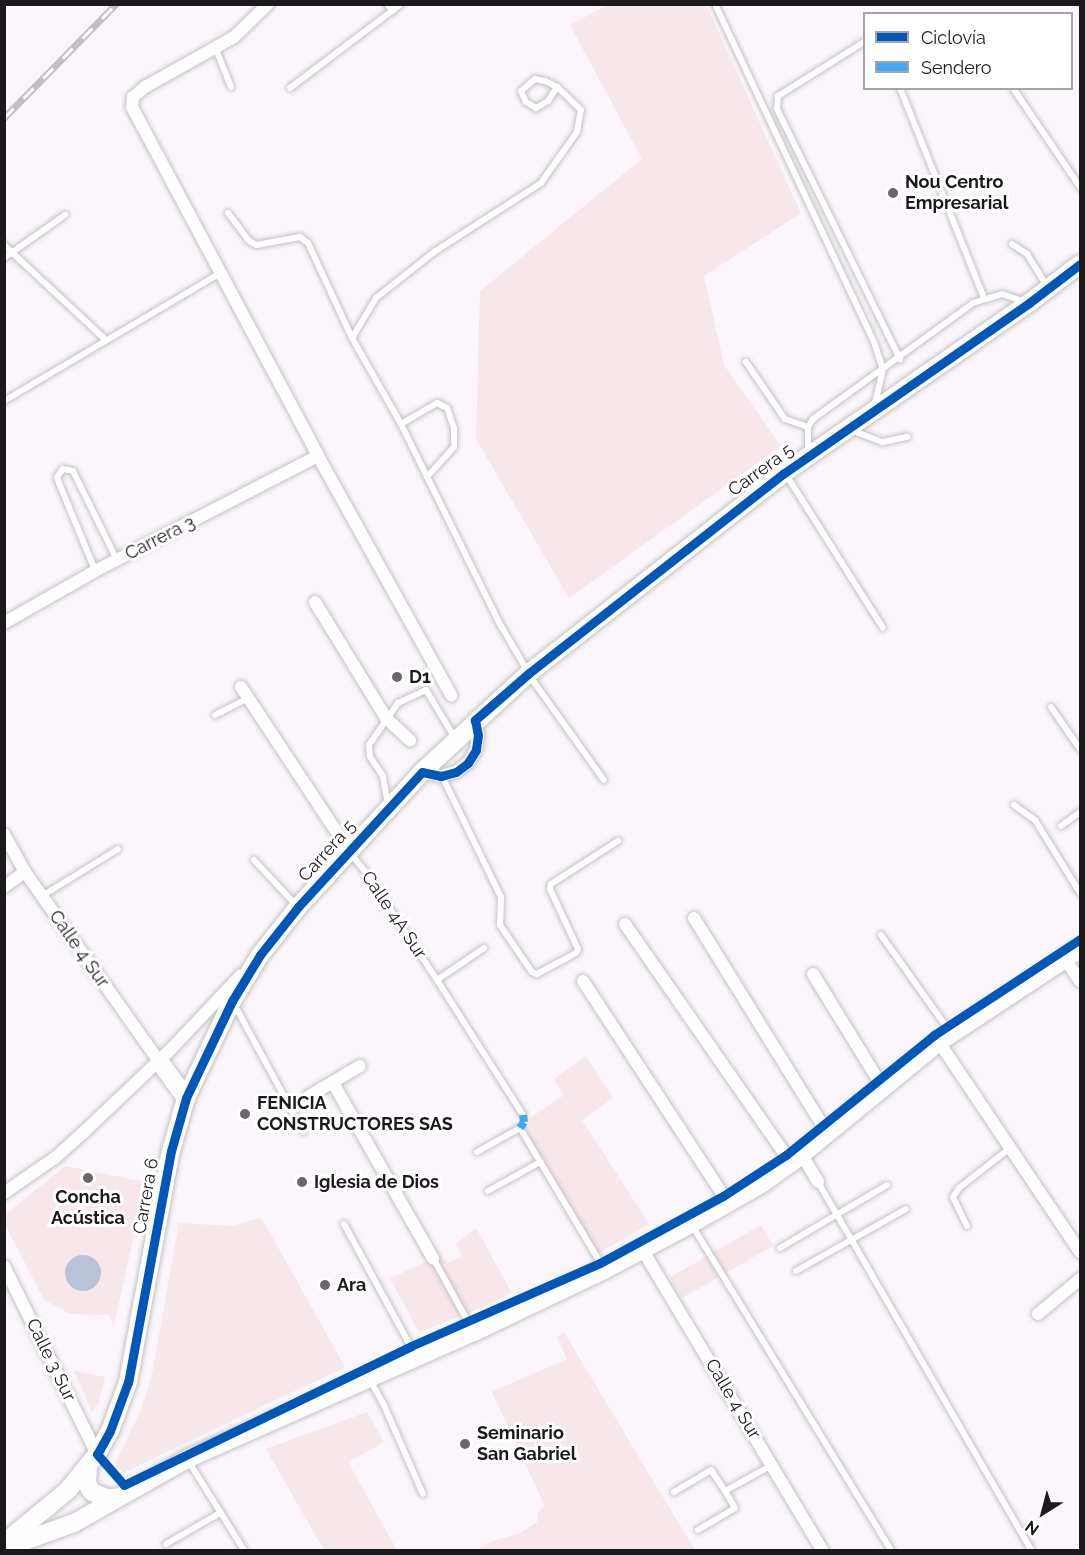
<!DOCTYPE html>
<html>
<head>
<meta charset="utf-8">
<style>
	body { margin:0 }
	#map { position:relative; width:1085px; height:1555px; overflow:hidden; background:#faf6fb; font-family:Raleway,sans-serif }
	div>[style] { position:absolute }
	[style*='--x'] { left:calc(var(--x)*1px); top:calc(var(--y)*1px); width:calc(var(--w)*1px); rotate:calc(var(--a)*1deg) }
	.green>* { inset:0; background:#f7e6ea; transform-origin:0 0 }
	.water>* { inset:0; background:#bac2d7 }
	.round { border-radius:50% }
	.roads { filter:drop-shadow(0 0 2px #c4c1c5) drop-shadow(0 0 2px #c4c1c5) }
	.service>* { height:6px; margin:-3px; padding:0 3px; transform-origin:3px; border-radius:3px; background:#fefefe }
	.minor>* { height:12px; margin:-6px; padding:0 6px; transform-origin:6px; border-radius:6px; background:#fefefe }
	.secondary>* { height:18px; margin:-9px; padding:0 9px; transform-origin:9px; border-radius:9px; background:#fefefe }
	.rail>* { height:7px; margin-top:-3.5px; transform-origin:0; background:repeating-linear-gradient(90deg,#fff 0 14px,#c0c0c0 0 28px); box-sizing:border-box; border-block:2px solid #c0c0c0 }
	.quiet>* { height:8px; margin-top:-4px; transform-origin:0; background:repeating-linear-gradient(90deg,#3fa9f5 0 15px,transparent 0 23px) }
	.cycleway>* { height:9px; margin:-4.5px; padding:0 4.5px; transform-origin:4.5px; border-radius:4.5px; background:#0057b8 }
	.dots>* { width:16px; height:16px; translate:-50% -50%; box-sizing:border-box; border:3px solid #fff; border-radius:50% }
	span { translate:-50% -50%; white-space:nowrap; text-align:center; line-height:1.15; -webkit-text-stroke:6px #fff; paint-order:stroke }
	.poi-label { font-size:18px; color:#1c191d; font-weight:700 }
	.left { translate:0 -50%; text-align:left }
	.street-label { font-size:18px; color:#1c191d }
	.frame { position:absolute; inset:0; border:6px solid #1c191d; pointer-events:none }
	.legend { position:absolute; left:863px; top:12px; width:210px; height:78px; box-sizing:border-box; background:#fff; border:2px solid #a4a3a5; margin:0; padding:8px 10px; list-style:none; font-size:18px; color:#1c191d }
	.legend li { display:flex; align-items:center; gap:12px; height:30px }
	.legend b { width:30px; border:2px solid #a4a3a5 }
	.north { position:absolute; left:1013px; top:1483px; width:60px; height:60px; -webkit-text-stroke:4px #fff; paint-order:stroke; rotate:216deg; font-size:16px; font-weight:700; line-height:24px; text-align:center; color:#1c191d }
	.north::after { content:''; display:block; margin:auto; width:21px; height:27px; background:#1c191d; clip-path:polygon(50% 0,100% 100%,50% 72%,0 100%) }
</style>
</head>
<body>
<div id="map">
	<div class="green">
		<i style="clip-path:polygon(608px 5px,706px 5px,801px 213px,704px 276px,724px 365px,781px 446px,569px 598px,476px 439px,480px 291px,642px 159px,570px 25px)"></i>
		<i style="clip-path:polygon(586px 1056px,613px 1098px,582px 1120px,649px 1224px,599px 1253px,524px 1130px,524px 1122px,564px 1095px,554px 1079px)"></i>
		<i style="clip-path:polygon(65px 1166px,146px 1182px,114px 1325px,109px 1315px,70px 1314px,44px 1300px,5px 1224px,5px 1215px)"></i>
		<i style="clip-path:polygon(261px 1217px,345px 1367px,123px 1473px,115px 1464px,141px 1410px,152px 1374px,179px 1223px,234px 1226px)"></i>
		<i style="left:761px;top:1225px;width:24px;height:105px;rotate:60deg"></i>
		<i style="clip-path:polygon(476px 1228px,512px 1293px,464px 1315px,419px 1332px,390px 1278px,442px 1255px,447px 1264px,462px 1256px,456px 1244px)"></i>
		<i style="clip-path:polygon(564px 1332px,646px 1469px,695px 1550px,475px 1550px,495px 1540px,521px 1533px,537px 1522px,538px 1513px,545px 1506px,492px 1392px,567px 1359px,557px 1337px)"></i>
		<i style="clip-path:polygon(74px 1371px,105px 1377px,99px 1401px,92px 1412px)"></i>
		<i style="clip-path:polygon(367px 1412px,384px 1442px,348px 1462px,397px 1550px,324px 1550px,266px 1449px)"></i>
	</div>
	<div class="water">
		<i class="round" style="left:65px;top:1255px;width:36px;height:36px"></i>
	</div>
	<div class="roads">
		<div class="service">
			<i style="--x:387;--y:4;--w:9;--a:49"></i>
			<i style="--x:715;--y:4;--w:374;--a:64.8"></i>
			<i style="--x:874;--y:342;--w:28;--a:72"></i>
			<i style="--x:883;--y:369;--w:37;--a:103"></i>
			<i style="--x:864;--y:42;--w:102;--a:147.9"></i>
			<i style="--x:778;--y:96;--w:13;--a:94"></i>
			<i style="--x:777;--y:109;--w:279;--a:63.8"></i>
			<i style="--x:215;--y:47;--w:43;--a:68.2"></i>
			<i style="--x:290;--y:88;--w:139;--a:-37.1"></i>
			<i style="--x:900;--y:88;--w:226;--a:68.2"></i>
			<i style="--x:1013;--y:88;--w:120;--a:55.9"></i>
			<i style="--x:228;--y:213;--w:34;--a:53"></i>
			<i style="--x:248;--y:240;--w:9;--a:32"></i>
			<i style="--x:256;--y:245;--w:45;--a:-10.3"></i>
			<i style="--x:300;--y:237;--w:10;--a:37"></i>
			<i style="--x:308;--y:243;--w:105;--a:65.1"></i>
			<i style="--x:352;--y:338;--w:99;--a:60.3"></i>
			<i style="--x:1012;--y:244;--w:18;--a:34"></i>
			<i style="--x:1027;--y:254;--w:39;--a:58"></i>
			<i style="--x:4;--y:245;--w:139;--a:43"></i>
			<i style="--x:4;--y:258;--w:75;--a:-35.2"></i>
			<i style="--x:352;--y:338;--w:47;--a:-59"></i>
			<i style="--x:376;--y:298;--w:74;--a:-38.4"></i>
			<i style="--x:434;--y:252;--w:127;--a:-32.8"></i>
			<i style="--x:541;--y:183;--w:62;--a:-54.8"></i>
			<i style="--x:577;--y:132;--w:22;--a:-80"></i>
			<i style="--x:581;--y:110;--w:33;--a:-136"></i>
			<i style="--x:557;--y:87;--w:13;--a:-153"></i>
			<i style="--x:545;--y:81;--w:10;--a:-169"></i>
			<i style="--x:535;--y:79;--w:18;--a:139"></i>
			<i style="--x:521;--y:91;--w:12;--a:66"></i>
			<i style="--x:526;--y:102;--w:12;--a:31"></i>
			<i style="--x:536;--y:108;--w:14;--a:-30"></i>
			<i style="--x:548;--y:101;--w:17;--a:-57"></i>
			<i style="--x:746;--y:362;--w:69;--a:55.6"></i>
			<i style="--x:785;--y:419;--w:24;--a:19"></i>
			<i style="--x:4;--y:401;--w:250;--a:-30.6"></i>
			<i style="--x:851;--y:430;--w:34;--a:21"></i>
			<i style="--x:883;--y:442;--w:25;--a:-12"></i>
			<i style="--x:808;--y:452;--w:25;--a:-90"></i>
			<i style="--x:808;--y:427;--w:9;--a:-58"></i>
			<i style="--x:813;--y:419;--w:198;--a:-35.9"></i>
			<i style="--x:973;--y:303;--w:30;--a:-17"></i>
			<i style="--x:1002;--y:294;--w:24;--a:19"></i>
			<i style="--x:785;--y:473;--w:183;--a:57.7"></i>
			<i style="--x:427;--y:477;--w:40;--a:-48"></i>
			<i style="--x:454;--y:447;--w:19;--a:-90"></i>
			<i style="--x:454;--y:428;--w:21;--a:-109"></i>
			<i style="--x:447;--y:408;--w:11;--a:-153"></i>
			<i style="--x:437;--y:403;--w:42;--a:149.7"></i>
			<i style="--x:401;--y:424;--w:225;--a:63.7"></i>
			<i style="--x:501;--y:626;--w:65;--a:59.5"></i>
			<i style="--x:534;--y:682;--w:120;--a:54.5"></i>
			<i style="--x:95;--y:570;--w:94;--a:-112.5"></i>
			<i style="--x:59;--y:483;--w:6;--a:-108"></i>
			<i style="--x:57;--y:477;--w:10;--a:-53"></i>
			<i style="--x:63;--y:469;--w:10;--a:11"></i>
			<i style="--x:73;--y:471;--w:99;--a:63.7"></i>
			<i style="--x:1051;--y:707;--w:51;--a:55.4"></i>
			<i style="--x:215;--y:715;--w:37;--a:-27"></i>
			<i style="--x:442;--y:776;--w:135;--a:64"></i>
			<i style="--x:501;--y:897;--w:28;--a:92"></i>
			<i style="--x:500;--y:925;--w:57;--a:55.8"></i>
			<i style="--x:532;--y:972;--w:5;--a:22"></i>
			<i style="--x:537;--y:974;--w:44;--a:-28.3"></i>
			<i style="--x:576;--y:953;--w:4;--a:-63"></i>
			<i style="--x:578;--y:949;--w:66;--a:-115"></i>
			<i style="--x:550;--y:889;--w:5;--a:-79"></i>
			<i style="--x:551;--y:884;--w:80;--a:-32.7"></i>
			<i style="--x:388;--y:805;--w:29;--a:-100"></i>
			<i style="--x:383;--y:776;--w:23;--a:-124"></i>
			<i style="--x:370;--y:757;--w:12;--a:-95"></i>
			<i style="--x:369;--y:745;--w:51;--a:-55.4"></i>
			<i style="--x:398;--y:703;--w:31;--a:-25"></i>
			<i style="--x:426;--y:690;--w:56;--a:58.9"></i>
			<i style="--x:1014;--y:805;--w:26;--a:36"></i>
			<i style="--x:1035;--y:820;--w:86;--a:58.3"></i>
			<i style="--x:1061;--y:826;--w:24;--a:-36"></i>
			<i style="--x:351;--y:854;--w:21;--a:51"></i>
			<i style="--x:364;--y:870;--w:132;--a:56.4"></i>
			<i style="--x:437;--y:980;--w:160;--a:57.5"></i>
			<i style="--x:254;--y:860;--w:62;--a:47"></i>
			<i style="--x:42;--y:896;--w:89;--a:-31.7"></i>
			<i style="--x:881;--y:935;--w:120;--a:54.5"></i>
			<i style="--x:437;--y:980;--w:57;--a:-34.2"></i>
			<i style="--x:234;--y:1004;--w:145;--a:61.5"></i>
			<i style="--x:477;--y:1152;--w:49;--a:-29.2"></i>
			<i style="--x:520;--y:1128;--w:164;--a:59.2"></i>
			<i style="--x:818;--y:1182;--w:425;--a:59.9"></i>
			<i style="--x:488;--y:1191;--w:60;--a:-29.1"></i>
			<i style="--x:344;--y:1224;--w:150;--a:61.4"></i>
			<i style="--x:967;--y:1226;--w:32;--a:-116"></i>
			<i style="--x:953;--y:1197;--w:11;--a:-56"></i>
			<i style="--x:959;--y:1188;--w:65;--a:-38.1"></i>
			<i style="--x:693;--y:1227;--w:379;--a:58.5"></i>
			<i style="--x:780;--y:1248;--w:124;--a:-30.5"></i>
			<i style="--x:433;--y:1258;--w:81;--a:61.2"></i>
			<i style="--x:796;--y:1271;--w:126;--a:-29.4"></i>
			<i style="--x:370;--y:1380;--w:26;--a:61"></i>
			<i style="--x:383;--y:1403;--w:99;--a:66.3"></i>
			<i style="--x:189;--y:1462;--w:104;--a:58"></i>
			<i style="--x:674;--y:1492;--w:43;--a:-30.7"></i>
			<i style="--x:711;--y:1470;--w:25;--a:56"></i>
			<i style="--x:725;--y:1491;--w:54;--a:-29"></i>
			<i style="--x:698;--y:1530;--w:43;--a:-30.7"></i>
			<i style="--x:735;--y:1508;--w:20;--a:-120"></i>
			<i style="--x:166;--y:1544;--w:62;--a:-29.9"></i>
		</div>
		<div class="minor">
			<i style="--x:268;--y:4;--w:47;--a:135.9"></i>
			<i style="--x:234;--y:37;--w:102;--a:150.7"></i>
			<i style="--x:145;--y:87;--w:16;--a:140"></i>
			<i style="--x:133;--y:97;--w:10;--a:96"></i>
			<i style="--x:132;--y:107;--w:395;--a:61.9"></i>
			<i style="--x:318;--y:456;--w:274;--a:60.9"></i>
			<i style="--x:315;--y:602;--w:136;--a:58.5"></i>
			<i style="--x:386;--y:718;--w:33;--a:43"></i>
			<i style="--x:4;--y:623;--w:105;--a:-29.7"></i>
			<i style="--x:95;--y:571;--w:251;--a:-27.3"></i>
			<i style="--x:241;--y:687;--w:196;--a:56.6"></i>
			<i style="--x:422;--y:772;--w:19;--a:12"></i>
			<i style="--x:441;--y:776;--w:16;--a:-15"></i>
			<i style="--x:456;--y:772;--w:15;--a:-37"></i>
			<i style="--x:468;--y:763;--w:15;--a:-58"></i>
			<i style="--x:476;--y:750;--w:15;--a:-82"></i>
			<i style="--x:478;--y:735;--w:15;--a:-101"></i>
			<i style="--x:4;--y:834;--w:43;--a:61.1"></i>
			<i style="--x:25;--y:872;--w:232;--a:54.7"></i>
			<i style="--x:4;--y:887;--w:26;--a:-36"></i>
			<i style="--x:694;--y:918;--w:254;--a:58.2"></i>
			<i style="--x:625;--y:924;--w:291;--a:55.2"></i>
			<i style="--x:1065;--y:959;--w:27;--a:56"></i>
			<i style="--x:813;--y:974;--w:134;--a:58.4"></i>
			<i style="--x:583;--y:981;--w:265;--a:56.8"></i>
			<i style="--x:939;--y:1042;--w:253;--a:56.1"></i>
			<i style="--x:333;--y:1083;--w:202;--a:60.3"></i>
			<i style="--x:309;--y:1096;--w:59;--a:-30.5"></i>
			<i style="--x:802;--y:1155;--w:31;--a:59"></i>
			<i style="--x:4;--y:1193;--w:63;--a:-34.7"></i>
			<i style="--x:56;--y:1157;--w:40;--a:-42"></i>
			<i style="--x:86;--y:1130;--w:119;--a:-43.6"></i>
			<i style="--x:172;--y:1048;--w:100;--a:-46.6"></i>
			<i style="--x:642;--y:1249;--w:351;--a:59.1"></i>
			<i style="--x:4;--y:1266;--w:210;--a:63.7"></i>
			<i style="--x:1038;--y:1314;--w:55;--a:-39.8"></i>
		</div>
		<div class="secondary">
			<i style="--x:159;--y:1061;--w:46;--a:53.9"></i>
			<i style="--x:88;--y:1466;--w:18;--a:93"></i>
			<i style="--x:87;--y:1484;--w:9;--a:58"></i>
			<i style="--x:92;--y:1492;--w:18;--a:22"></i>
			<i style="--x:109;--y:1499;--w:9;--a:-13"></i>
			<i style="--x:4;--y:1543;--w:83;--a:-39.6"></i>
			<i style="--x:68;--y:1490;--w:46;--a:-51.1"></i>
			<i style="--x:97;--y:1454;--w:26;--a:-61"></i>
			<i style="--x:110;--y:1431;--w:52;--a:-69.8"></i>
			<i style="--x:128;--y:1382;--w:235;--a:-79.5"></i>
			<i style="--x:171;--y:1151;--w:55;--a:-74.2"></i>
			<i style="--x:186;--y:1098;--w:107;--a:-64.6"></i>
			<i style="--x:232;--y:1001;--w:54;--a:-58.7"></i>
			<i style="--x:260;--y:955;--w:61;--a:-51.6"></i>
			<i style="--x:298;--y:907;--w:183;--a:-47.4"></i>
			<i style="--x:422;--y:772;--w:146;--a:-42.8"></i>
			<i style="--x:529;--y:673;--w:324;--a:-38.1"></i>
			<i style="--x:784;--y:473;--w:298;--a:-34.8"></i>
			<i style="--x:1029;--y:303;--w:64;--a:-37.4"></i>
			<i style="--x:8;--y:1547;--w:70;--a:-20"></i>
			<i style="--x:74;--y:1523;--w:130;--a:-29.5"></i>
			<i style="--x:187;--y:1459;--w:314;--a:-23.9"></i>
			<i style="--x:474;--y:1332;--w:144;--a:-25.5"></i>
			<i style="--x:604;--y:1270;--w:98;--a:-27.9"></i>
			<i style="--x:691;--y:1224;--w:83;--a:-29.7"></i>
			<i style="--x:763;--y:1183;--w:34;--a:-36"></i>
			<i style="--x:791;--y:1163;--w:191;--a:-39.3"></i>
			<i style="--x:939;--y:1042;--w:169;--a:-33.4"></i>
		</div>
	</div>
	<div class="rail">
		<i style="--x:4;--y:118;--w:160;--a:-45.5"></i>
	</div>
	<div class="quiet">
		<i style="--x:520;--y:1128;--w:7;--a:-56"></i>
		<i style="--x:524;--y:1122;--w:7;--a:-98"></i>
	</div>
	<div class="cycleway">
		<i style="--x:1080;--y:264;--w:64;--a:142.6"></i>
		<i style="--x:1029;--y:303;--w:298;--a:145.2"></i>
		<i style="--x:784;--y:473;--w:324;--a:141.9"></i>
		<i style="--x:529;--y:673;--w:72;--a:139"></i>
		<i style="--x:475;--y:720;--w:15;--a:79"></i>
		<i style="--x:478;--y:735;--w:15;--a:98"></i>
		<i style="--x:476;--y:750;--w:15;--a:122"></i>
		<i style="--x:468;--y:763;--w:15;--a:143"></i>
		<i style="--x:456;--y:772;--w:16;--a:165"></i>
		<i style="--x:441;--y:776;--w:19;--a:-168"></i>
		<i style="--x:422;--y:772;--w:183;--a:132.6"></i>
		<i style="--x:298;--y:907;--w:61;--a:128.4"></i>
		<i style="--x:260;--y:955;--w:54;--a:121.3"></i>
		<i style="--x:232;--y:1001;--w:107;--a:115.4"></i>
		<i style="--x:186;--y:1098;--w:55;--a:105.8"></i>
		<i style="--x:171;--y:1151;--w:235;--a:100.5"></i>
		<i style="--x:128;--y:1382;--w:52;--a:110.2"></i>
		<i style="--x:110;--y:1431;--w:26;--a:119"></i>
		<i style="--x:97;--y:1454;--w:41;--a:48.9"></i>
		<i style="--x:124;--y:1485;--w:319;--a:-25.8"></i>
		<i style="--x:411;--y:1346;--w:206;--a:-23.7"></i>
		<i style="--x:600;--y:1263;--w:140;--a:-28.6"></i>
		<i style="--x:723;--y:1196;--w:75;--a:-33.1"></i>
		<i style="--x:786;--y:1155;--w:191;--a:-39"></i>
		<i style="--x:934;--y:1035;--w:175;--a:-33.3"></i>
	</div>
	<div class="dots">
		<i style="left:893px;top:193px;background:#6a666b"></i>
		<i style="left:397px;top:677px;background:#6a666b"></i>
		<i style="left:245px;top:1114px;background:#6a666b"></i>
		<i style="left:88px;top:1178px;background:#6a666b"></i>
		<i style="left:302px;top:1182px;background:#6a666b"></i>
		<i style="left:325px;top:1285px;background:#6a666b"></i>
		<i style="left:465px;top:1444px;background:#6a666b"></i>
	</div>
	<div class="poi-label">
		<span class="left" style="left:905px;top:193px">Nou Centro<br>Empresarial</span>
		<span class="left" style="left:409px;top:677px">D1</span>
		<span class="left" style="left:257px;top:1114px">FENICIA<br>CONSTRUCTORES SAS</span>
		<span class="left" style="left:314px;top:1182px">Iglesia de Dios</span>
		<span style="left:88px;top:1208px">Concha<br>Acústica</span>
		<span class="left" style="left:337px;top:1285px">Ara</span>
		<span class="left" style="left:477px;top:1444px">Seminario<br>San Gabriel</span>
	</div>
	<div class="street-label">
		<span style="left:761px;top:470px;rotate:-36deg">Carrera 5</span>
		<span style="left:160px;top:538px;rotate:-27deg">Carrera 3</span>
		<span style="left:327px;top:851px;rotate:-48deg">Carrera 5</span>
		<span style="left:394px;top:915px;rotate:56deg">Calle 4A Sur</span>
		<span style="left:79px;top:949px;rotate:55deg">Calle 4 Sur</span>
		<span style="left:146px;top:1196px;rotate:-80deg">Carrera 6</span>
		<span style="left:51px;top:1360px;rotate:64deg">Calle 3 Sur</span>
		<span style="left:733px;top:1399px;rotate:59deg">Calle 4 Sur</span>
	</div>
	<div class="frame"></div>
	<ul class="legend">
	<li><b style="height:8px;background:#0057b8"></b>Ciclovía</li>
	<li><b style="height:8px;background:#3fa9f5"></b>Sendero</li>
	</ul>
	<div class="north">N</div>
</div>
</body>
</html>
